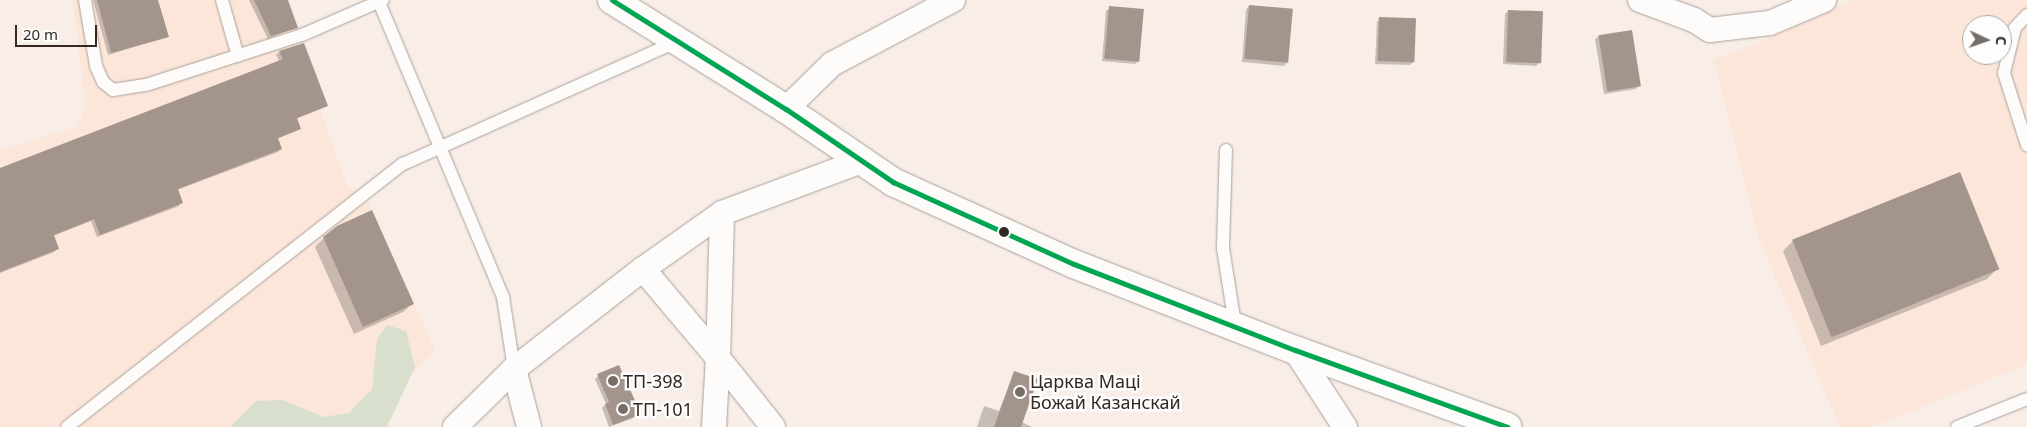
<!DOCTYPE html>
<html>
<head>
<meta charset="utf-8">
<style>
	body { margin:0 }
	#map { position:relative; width:2027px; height:427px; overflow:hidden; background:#f8ede7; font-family:"Noto Sans",sans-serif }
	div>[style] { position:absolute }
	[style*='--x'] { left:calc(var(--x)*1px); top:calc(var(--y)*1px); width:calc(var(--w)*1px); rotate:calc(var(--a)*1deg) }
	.built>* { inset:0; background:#fbe6d9 }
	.green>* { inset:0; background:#d8e0cd }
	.shadow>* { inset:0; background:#0003 }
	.building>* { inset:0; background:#a3958c; transform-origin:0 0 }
	.roads { filter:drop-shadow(0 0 1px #aaa19b) drop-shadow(0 0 1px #aaa19b) }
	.lane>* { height:12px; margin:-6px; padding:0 6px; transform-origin:6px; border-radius:6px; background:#fefcfb }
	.street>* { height:24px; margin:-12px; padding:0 12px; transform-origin:12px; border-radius:12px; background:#fefcfb }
	.secondary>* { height:28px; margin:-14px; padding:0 14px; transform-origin:14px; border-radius:14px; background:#fefcfb }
	.bus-1>* { height:5px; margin:-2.5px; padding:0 2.5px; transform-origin:2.5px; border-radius:2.5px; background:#00a651 }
	.dots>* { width:14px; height:14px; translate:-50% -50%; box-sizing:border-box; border:2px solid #fdfdfd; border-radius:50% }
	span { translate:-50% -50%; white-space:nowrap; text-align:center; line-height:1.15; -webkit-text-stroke:5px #fdfdfd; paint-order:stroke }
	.poi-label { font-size:18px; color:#342922 }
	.left { translate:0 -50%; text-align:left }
	.north { position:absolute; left:1962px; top:15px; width:50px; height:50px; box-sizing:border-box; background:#fdfdfd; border:1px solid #ada8a5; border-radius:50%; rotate:93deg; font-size:14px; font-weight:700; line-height:20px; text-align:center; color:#342922 }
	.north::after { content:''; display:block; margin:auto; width:18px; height:22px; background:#796e67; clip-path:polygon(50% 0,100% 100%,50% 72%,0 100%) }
	.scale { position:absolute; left:15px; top:25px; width:82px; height:22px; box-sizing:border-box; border:2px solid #342922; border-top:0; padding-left:6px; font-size:15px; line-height:18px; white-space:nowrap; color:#342922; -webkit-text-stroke:4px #fdfdfd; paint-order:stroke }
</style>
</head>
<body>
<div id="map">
	<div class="built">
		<i style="clip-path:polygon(73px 0,288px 0,328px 106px,320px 109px,347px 185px,365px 196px,435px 350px,359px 427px,0 427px,0 150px,77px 127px,85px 108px)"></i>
		<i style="clip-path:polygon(evenodd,1851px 0,2027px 0,2027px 364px,1873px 427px,1840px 427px,1757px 235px,1713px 59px,1750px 47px,1851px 0,1972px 25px,2002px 25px,2002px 55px,1972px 55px,1972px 25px)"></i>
	</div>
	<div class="green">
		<i style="clip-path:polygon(387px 325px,406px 331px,415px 367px,387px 427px,230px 427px,256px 401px,282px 400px,324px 417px,349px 413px,372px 389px,377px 339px)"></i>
	</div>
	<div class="shadow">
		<i style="clip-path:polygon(93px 0,157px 0,167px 37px,108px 55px)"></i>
		<i style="clip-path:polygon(249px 0,284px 0,297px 27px,268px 39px)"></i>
		<i style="clip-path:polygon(1249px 6px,1287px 62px,1284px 66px,1242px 62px,1246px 10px)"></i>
		<i style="clip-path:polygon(1110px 8px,1138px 61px,1135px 64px,1102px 61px,1106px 11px)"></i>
		<i style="clip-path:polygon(1508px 11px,1539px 63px,1536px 66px,1503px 64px,1505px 14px)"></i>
		<i style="clip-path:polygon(1380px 18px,1413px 62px,1410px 65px,1375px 64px,1377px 22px)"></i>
		<i style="clip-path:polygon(1599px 36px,1639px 85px,1636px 89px,1604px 94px,1595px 39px)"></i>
		<i style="clip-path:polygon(303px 44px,327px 106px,296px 119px,300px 129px,277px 139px,281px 149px,278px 152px,177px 190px,182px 202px,179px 206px,97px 237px,91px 221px,53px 236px,57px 249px,54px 252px,0 273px,0 170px,279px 61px,276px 55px,279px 52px)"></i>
		<i style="clip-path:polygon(324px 238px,412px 304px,403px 312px,354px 334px,315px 247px)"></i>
		<i style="clip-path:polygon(1793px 241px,1997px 269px,1987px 279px,1821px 346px,1783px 251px)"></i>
		<i style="clip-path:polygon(1015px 372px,1022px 422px,1032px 427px,977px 427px,984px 406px,999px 411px)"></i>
		<i style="clip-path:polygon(598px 376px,639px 414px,636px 417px,609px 427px,602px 408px,606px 404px,595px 379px)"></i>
	</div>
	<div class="building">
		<i style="clip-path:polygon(97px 0,158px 0,169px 37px,111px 53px)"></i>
		<i style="clip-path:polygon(254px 0,288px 0,298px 28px,271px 36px)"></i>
		<i style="left:1249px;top:5px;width:44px;height:54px;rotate:5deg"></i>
		<i style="left:1109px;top:6px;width:35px;height:53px;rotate:5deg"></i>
		<i style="left:1508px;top:10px;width:35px;height:52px;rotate:2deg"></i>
		<i style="left:1379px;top:17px;width:37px;height:44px;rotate:2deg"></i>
		<i style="left:1632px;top:30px;width:57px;height:34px;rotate:81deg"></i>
		<i style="clip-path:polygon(304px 43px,328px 106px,297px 118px,301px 129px,278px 138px,282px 149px,178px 189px,183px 203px,100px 235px,94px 219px,54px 235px,59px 249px,0 272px,0 168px,283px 59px,279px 51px)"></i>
		<i style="left:1960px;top:172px;width:105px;height:181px;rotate:68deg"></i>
		<i style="clip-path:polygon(372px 210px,414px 304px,363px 327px,323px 237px,337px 226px)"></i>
		<i style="clip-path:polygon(619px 365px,641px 414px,613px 425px,605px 404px,609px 402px,597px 374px)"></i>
		<i style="clip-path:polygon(1014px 371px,1038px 379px,1021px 427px,994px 427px)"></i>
	</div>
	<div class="roads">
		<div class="lane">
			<i style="--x:85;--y:0;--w:67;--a:80.5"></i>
			<i style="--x:96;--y:66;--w:17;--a:66"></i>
			<i style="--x:103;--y:82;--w:13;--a:39"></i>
			<i style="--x:113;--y:90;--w:33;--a:-9"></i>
			<i style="--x:146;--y:85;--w:164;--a:-17.8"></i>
			<i style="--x:302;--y:35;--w:88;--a:-23.4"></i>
			<i style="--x:222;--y:0;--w:58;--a:74.1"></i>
			<i style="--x:379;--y:2;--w:320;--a:67.2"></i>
			<i style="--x:503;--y:297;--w:73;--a:81.3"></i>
			<i style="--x:2027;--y:15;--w:18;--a:133"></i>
			<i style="--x:2015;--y:28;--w:46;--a:103.7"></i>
			<i style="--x:2004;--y:73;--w:76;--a:72.3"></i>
			<i style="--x:1226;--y:150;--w:98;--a:91.8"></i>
			<i style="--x:1223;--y:248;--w:78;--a:81.1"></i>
			<i style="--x:67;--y:427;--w:427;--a:-38.1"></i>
			<i style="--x:403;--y:164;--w:299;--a:-24.1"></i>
			<i style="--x:1957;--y:427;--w:75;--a:-21.8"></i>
		</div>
		<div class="street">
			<i style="--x:1640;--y:0;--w:58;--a:20.3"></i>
			<i style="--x:1694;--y:20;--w:19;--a:32"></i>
			<i style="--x:1710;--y:30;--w:60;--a:-6.7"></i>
			<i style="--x:1770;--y:23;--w:59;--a:-23.1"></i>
			<i style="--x:786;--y:109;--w:64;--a:-44.4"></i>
			<i style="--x:832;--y:64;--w:137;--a:-27.9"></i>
			<i style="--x:643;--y:269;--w:116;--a:49.9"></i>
			<i style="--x:718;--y:358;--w:145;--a:-88.4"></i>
			<i style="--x:1295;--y:350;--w:92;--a:57"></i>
			<i style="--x:514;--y:369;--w:60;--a:75.5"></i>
			<i style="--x:455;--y:427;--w:83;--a:-44.5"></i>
			<i style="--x:514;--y:369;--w:163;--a:-37.8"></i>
			<i style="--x:643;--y:269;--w:97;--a:-35.3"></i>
			<i style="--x:722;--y:213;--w:149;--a:-20.4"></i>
			<i style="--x:714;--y:427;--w:69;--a:-86.7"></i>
			<i style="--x:718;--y:358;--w:88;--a:51.4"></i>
		</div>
		<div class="secondary">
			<i style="--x:612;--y:0;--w:205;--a:32.1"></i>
			<i style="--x:786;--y:109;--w:130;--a:34.3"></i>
			<i style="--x:893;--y:182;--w:199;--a:24.4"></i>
			<i style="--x:1074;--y:264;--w:237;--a:21.3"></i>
			<i style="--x:1295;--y:350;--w:226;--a:19.9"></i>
		</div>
	</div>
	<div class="bus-1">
		<i style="--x:612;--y:0;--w:205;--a:32.1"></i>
		<i style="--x:786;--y:109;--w:130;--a:34.3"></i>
		<i style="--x:893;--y:182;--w:199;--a:24.4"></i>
		<i style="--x:1074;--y:264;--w:237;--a:21.3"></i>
		<i style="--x:1295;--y:350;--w:226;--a:19.9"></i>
	</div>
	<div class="dots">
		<i style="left:1004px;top:232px;background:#342922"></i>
		<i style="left:613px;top:381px;background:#796e67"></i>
		<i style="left:1020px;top:392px;background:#796e67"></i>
		<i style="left:623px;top:409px;background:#796e67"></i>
	</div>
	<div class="poi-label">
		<span class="left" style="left:623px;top:381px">ТП-398</span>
		<span class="left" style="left:1030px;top:392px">Царква Маці<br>Божай Казанскай</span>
		<span class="left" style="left:633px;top:409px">ТП-101</span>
	</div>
	<div class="north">С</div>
	<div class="scale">20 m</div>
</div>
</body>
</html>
